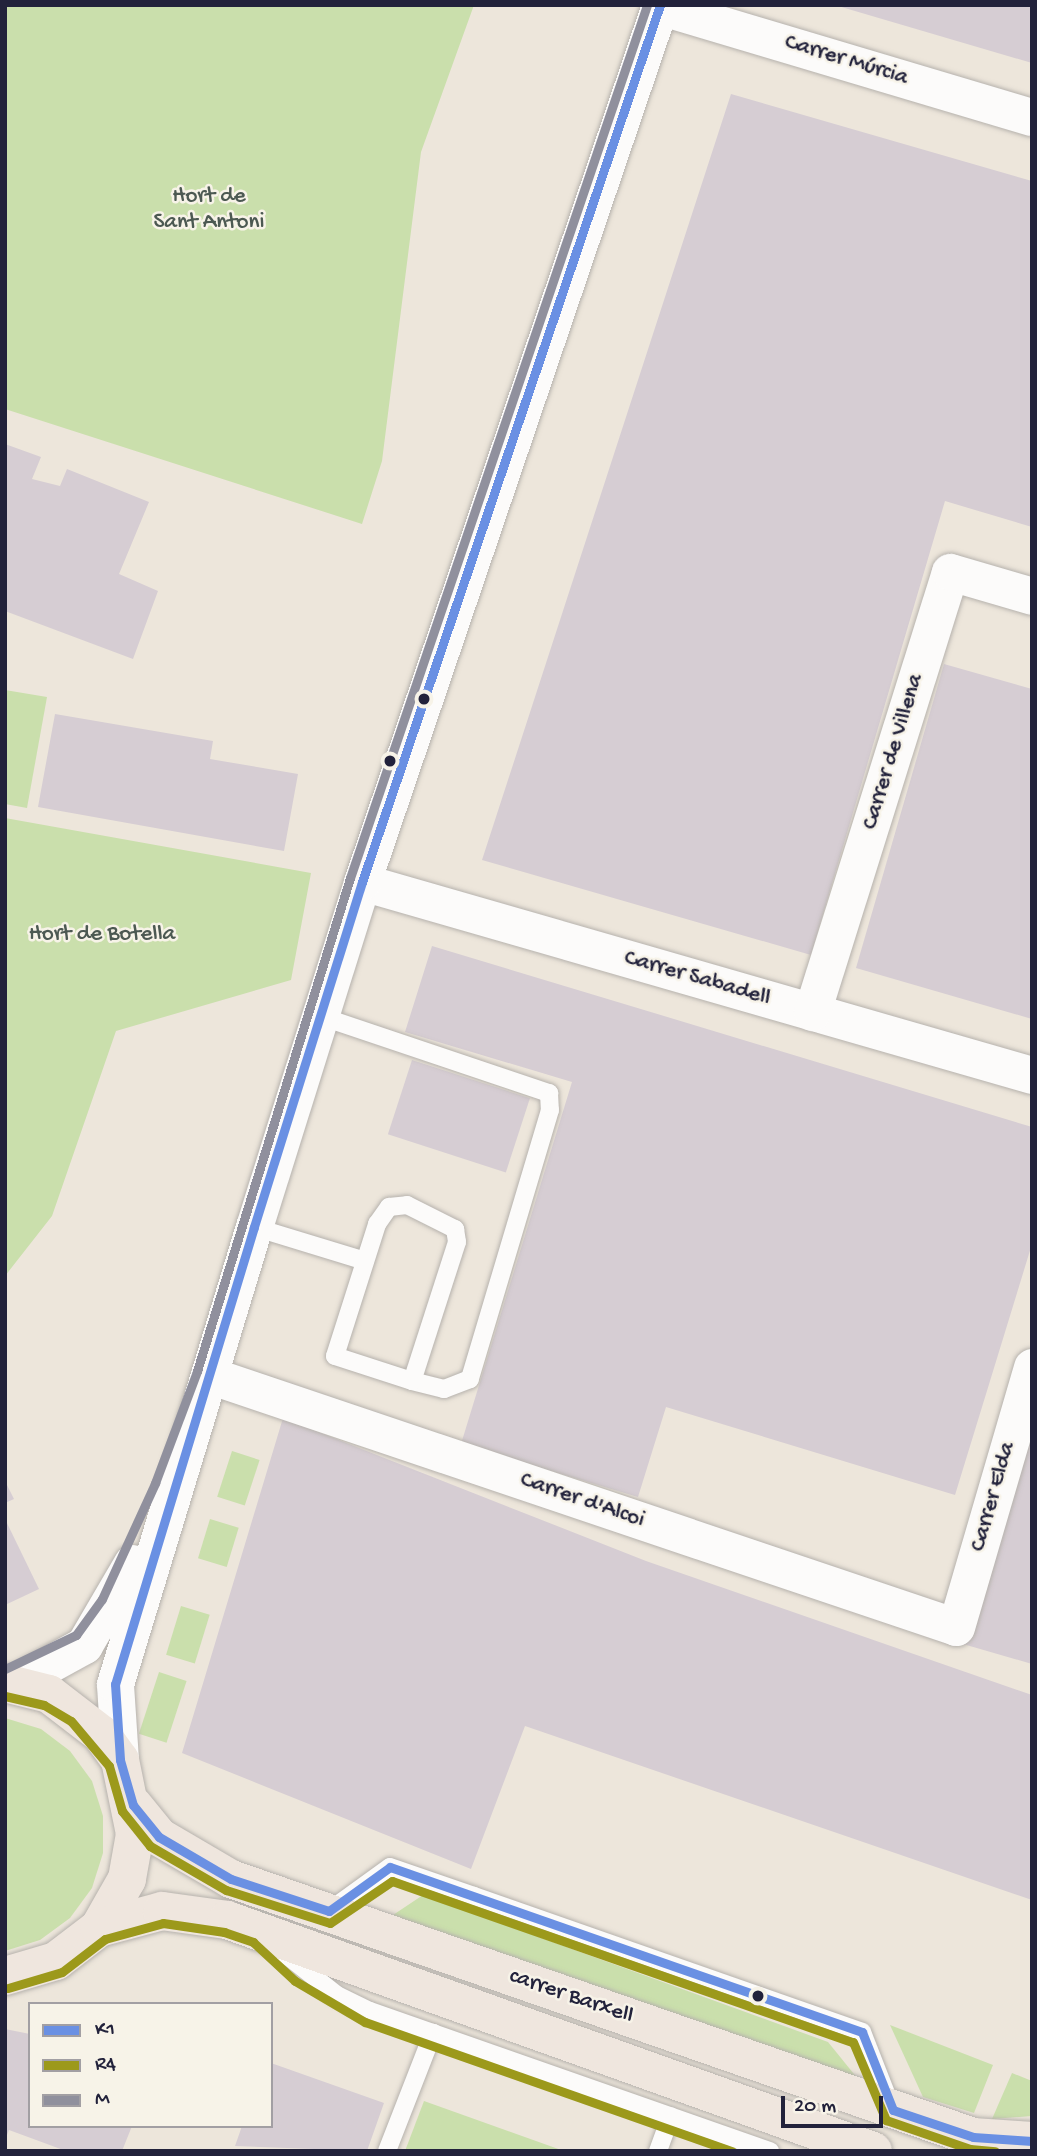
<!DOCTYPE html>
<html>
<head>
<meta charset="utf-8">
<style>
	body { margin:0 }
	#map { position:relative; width:1037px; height:2156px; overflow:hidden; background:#ede6db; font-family:"Gochi Hand",sans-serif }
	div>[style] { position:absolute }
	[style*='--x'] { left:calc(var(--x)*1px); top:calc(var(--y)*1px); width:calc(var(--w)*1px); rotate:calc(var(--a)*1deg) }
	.green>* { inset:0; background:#cadfac; transform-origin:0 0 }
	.building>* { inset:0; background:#d6cdd3; transform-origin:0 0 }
	.roads { filter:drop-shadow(0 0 2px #b6b2ad) drop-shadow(0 0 2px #b6b2ad) }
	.service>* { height:18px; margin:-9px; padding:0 9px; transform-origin:9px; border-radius:9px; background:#fcfbfa }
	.minor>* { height:37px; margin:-18.5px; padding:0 18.5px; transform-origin:18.5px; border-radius:18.5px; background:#fcfbfa }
	.primary>* { height:38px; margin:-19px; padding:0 19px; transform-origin:19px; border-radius:19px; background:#efe6de }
	.bus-1>* { height:9px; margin:-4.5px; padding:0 4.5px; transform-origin:4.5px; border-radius:4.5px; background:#6a90e3 }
	.bus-2>* { height:9px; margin:-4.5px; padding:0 4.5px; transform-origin:4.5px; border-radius:4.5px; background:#9c991b }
	.bus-3>* { height:9px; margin:-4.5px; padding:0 4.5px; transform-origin:4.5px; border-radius:4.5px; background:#90909d }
	.dots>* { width:19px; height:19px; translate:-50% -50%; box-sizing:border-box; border:4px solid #f7f3e8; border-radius:50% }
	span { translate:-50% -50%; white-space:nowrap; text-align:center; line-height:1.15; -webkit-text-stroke:5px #f7f3e8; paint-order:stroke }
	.street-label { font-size:23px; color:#22223b }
	.park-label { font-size:23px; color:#4c5952 }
	.frame { position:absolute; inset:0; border:7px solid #22223b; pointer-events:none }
	.legend { position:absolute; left:28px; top:2002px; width:245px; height:126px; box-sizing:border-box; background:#f7f3e8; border:2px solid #a29fa3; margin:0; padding:9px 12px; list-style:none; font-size:21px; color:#22223b }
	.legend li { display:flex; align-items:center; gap:14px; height:35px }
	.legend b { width:35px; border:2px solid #a29fa3 }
	.scale { position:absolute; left:781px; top:2096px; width:102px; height:32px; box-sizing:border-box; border:4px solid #22223b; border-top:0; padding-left:9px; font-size:21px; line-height:24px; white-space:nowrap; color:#22223b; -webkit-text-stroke:5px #f7f3e8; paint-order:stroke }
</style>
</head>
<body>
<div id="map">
	<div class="green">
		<i style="clip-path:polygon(5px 5px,474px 5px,421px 152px,382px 461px,362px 524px,5px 409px)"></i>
		<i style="clip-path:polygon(5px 690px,47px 697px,27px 808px,5px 804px)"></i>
		<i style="clip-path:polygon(5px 818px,311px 873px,291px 980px,116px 1031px,52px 1216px,5px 1276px)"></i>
		<i style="left:232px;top:1451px;width:29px;height:48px;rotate:18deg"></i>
		<i style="left:210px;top:1519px;width:30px;height:41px;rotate:17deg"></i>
		<i style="left:181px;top:1606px;width:30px;height:51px;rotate:17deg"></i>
		<i style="left:159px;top:1672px;width:29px;height:65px;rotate:18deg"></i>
		<i style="clip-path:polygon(5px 1718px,41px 1729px,70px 1751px,92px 1781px,103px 1816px,103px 1853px,92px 1888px,70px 1918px,40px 1940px,5px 1951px)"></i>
		<i style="clip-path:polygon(423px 1895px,828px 2042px,858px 2079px,393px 1915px)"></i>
		<i style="clip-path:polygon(890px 2025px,993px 2065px,974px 2113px,923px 2097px)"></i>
		<i style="clip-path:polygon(1012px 2073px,1032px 2081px,1032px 2116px,992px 2119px)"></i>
		<i style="clip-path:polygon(424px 2101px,564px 2151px,405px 2151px)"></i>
	</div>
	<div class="building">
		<i style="clip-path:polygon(1032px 5px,1032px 63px,838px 6px,838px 5px)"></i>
		<i style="clip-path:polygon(731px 94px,1032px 181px,1032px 527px,945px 501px,811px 955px,482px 860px)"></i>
		<i style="clip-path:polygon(5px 444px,41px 457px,32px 479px,60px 486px,67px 469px,149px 502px,119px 574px,158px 591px,133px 659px,5px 611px)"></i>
		<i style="clip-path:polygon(944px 664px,1032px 689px,1032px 1019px,856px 968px)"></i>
		<i style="clip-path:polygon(55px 714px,213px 741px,210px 759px,298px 774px,284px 851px,38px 807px)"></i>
		<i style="clip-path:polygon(432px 946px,1032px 1127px,1032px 1244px,955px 1495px,666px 1407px,638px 1497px,461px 1444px,572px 1082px,405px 1032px)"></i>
		<i style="left:412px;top:1060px;width:124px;height:78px;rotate:18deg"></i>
		<i style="clip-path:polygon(1031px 1416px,1032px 1416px,1032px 1664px,963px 1644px)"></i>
		<i style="clip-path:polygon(283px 1418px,646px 1561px,1032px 1695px,1032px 1900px,525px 1726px,471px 1869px,182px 1753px)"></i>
		<i style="clip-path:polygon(5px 1481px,14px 1499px,5px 1503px)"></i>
		<i style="clip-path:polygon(5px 1519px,39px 1589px,5px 1605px)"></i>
		<i style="clip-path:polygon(5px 2029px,30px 2034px,30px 2126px,132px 2126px,122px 2151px,66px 2151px,9px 2130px,5px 2140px)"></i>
		<i style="clip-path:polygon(271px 2063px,384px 2103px,367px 2151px,235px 2146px,242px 2126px,271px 2126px)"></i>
	</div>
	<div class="roads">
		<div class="service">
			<i style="--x:320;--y:1016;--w:242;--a:18.6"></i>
			<i style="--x:549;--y:1093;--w:17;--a:87"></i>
			<i style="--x:550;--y:1110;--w:281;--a:106.6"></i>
			<i style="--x:470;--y:1379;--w:28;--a:159"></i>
			<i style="--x:444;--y:1389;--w:33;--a:-166"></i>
			<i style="--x:412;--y:1381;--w:81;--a:-162"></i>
			<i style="--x:335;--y:1356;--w:139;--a:-72.3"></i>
			<i style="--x:377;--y:1224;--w:21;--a:-55"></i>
			<i style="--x:389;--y:1207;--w:18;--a:-6"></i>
			<i style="--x:407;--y:1205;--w:54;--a:26.6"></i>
			<i style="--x:455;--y:1229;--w:13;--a:81"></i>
			<i style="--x:457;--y:1242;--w:146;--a:107.9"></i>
			<i style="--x:254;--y:1227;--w:116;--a:17"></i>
			<i style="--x:329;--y:1911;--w:75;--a:-35.8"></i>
			<i style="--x:390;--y:1867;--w:89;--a:19"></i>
			<i style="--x:474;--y:1896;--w:411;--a:19.3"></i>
			<i style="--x:862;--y:2032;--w:79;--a:68.6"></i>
			<i style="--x:280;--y:1950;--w:73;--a:38.3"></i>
			<i style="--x:337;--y:1995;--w:37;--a:26"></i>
			<i style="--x:370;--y:2011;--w:424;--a:19.3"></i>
			<i style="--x:387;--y:2151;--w:127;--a:-68.7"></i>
			<i style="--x:658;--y:2151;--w:37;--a:-70"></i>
		</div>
		<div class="minor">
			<i style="--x:659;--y:6;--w:389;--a:16.6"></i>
			<i style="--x:362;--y:882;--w:697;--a:16.07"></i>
			<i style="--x:812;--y:1012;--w:461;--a:-72.6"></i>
			<i style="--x:950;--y:572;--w:85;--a:16.3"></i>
			<i style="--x:209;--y:1375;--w:788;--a:18.64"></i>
			<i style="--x:956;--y:1627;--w:271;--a:-73.7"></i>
			<i style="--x:15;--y:1683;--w:79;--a:-28.8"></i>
			<i style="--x:84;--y:1645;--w:95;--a:-59.7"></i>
			<i style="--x:120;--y:1760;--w:76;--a:-93.8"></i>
			<i style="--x:115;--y:1684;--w:478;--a:-73.1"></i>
			<i style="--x:254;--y:1227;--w:362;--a:-72.6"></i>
			<i style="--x:362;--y:882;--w:926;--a:-71.23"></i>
		</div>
		<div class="primary">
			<i style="--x:5;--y:1683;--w:45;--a:14"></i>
			<i style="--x:49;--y:1694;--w:66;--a:37.6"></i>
			<i style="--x:101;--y:1734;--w:32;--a:54"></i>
			<i style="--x:120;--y:1760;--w:76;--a:78.5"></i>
			<i style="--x:135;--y:1834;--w:46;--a:100.1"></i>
			<i style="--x:127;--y:1879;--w:56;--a:119.7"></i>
			<i style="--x:99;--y:1928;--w:54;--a:142.5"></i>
			<i style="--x:56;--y:1961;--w:53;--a:163.6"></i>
			<i style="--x:133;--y:1805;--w:41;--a:50.9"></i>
			<i style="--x:159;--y:1837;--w:83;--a:30.3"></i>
			<i style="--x:231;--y:1879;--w:786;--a:19.17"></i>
			<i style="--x:973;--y:2137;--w:59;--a:3.9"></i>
			<i style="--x:99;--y:1928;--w:65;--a:-15.1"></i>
			<i style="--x:162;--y:1911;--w:66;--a:7.9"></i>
			<i style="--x:227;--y:1920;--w:686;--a:19.68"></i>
		</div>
	</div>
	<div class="bus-1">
		<i style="--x:660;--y:5;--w:926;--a:108.77"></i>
		<i style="--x:362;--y:882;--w:362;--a:107.4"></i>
		<i style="--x:254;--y:1227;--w:478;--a:106.9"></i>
		<i style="--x:115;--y:1684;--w:76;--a:86.2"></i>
		<i style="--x:120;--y:1760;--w:47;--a:73.9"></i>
		<i style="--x:133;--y:1805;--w:41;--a:50.9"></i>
		<i style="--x:159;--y:1837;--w:83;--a:30.3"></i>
		<i style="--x:231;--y:1879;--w:103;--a:18.1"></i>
		<i style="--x:329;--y:1911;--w:75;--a:-35.8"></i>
		<i style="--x:390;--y:1867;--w:500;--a:19.27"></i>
		<i style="--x:862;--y:2032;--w:84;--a:68.3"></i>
		<i style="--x:893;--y:2110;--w:84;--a:18.6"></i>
		<i style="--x:973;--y:2137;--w:59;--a:3.9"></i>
	</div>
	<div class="bus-2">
		<i style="--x:5;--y:1696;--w:40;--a:13"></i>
		<i style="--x:44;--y:1705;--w:31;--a:31"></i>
		<i style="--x:71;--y:1721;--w:59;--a:49.8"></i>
		<i style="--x:109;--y:1766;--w:47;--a:73.9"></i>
		<i style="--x:122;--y:1811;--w:45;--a:51.3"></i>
		<i style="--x:150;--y:1846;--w:88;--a:30.1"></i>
		<i style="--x:226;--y:1890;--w:109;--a:17.6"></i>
		<i style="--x:330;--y:1923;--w:75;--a:-34.1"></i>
		<i style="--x:392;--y:1881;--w:488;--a:19.3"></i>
		<i style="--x:853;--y:2042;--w:85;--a:67.1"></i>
		<i style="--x:886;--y:2120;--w:89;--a:19"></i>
		<i style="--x:970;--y:2149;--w:25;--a:5"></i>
		<i style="--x:8;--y:1988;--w:56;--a:-16.5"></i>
		<i style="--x:62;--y:1972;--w:54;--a:-37.5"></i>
		<i style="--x:105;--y:1939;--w:60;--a:-15.4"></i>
		<i style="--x:163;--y:1923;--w:62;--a:8.4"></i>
		<i style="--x:224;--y:1932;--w:31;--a:19"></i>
		<i style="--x:253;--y:1942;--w:57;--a:42.9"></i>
		<i style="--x:295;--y:1981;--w:81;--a:30.4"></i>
		<i style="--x:365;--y:2022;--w:389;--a:19.4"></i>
	</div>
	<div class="bus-3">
		<i style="--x:5;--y:1669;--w:79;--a:-25.6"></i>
		<i style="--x:76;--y:1635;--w:44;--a:-54.2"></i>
		<i style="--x:102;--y:1599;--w:128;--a:-65.4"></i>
		<i style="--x:155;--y:1483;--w:120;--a:-69.4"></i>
		<i style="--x:197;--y:1371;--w:516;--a:-72.76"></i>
		<i style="--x:350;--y:878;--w:922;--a:-71.21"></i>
	</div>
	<div class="dots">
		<i style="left:424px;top:699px;background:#22223b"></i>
		<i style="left:390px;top:761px;background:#22223b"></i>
		<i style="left:758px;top:1996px;background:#22223b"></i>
	</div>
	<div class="street-label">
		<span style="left:846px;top:61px;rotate:17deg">Carrer Múrcia</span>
		<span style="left:894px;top:752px;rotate:-73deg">Carrer de Villena</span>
		<span style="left:697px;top:979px;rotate:16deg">Carrer Sabadell</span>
		<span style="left:994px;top:1497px;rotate:-74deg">Carrer Elda</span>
		<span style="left:582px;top:1501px;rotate:19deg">Carrer d'Alcoi</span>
		<span style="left:571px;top:1997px;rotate:19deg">carrer Barxell</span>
	</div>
	<div class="park-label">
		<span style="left:209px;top:210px">Hort de<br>Sant Antoni</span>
		<span style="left:102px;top:935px">Hort de Botella</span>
	</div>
	<div class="frame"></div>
	<ul class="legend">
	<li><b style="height:9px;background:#6a90e3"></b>K1</li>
	<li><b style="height:9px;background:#9c991b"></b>R4</li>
	<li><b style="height:9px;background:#90909d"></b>M</li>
	</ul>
	<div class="scale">20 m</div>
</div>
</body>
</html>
